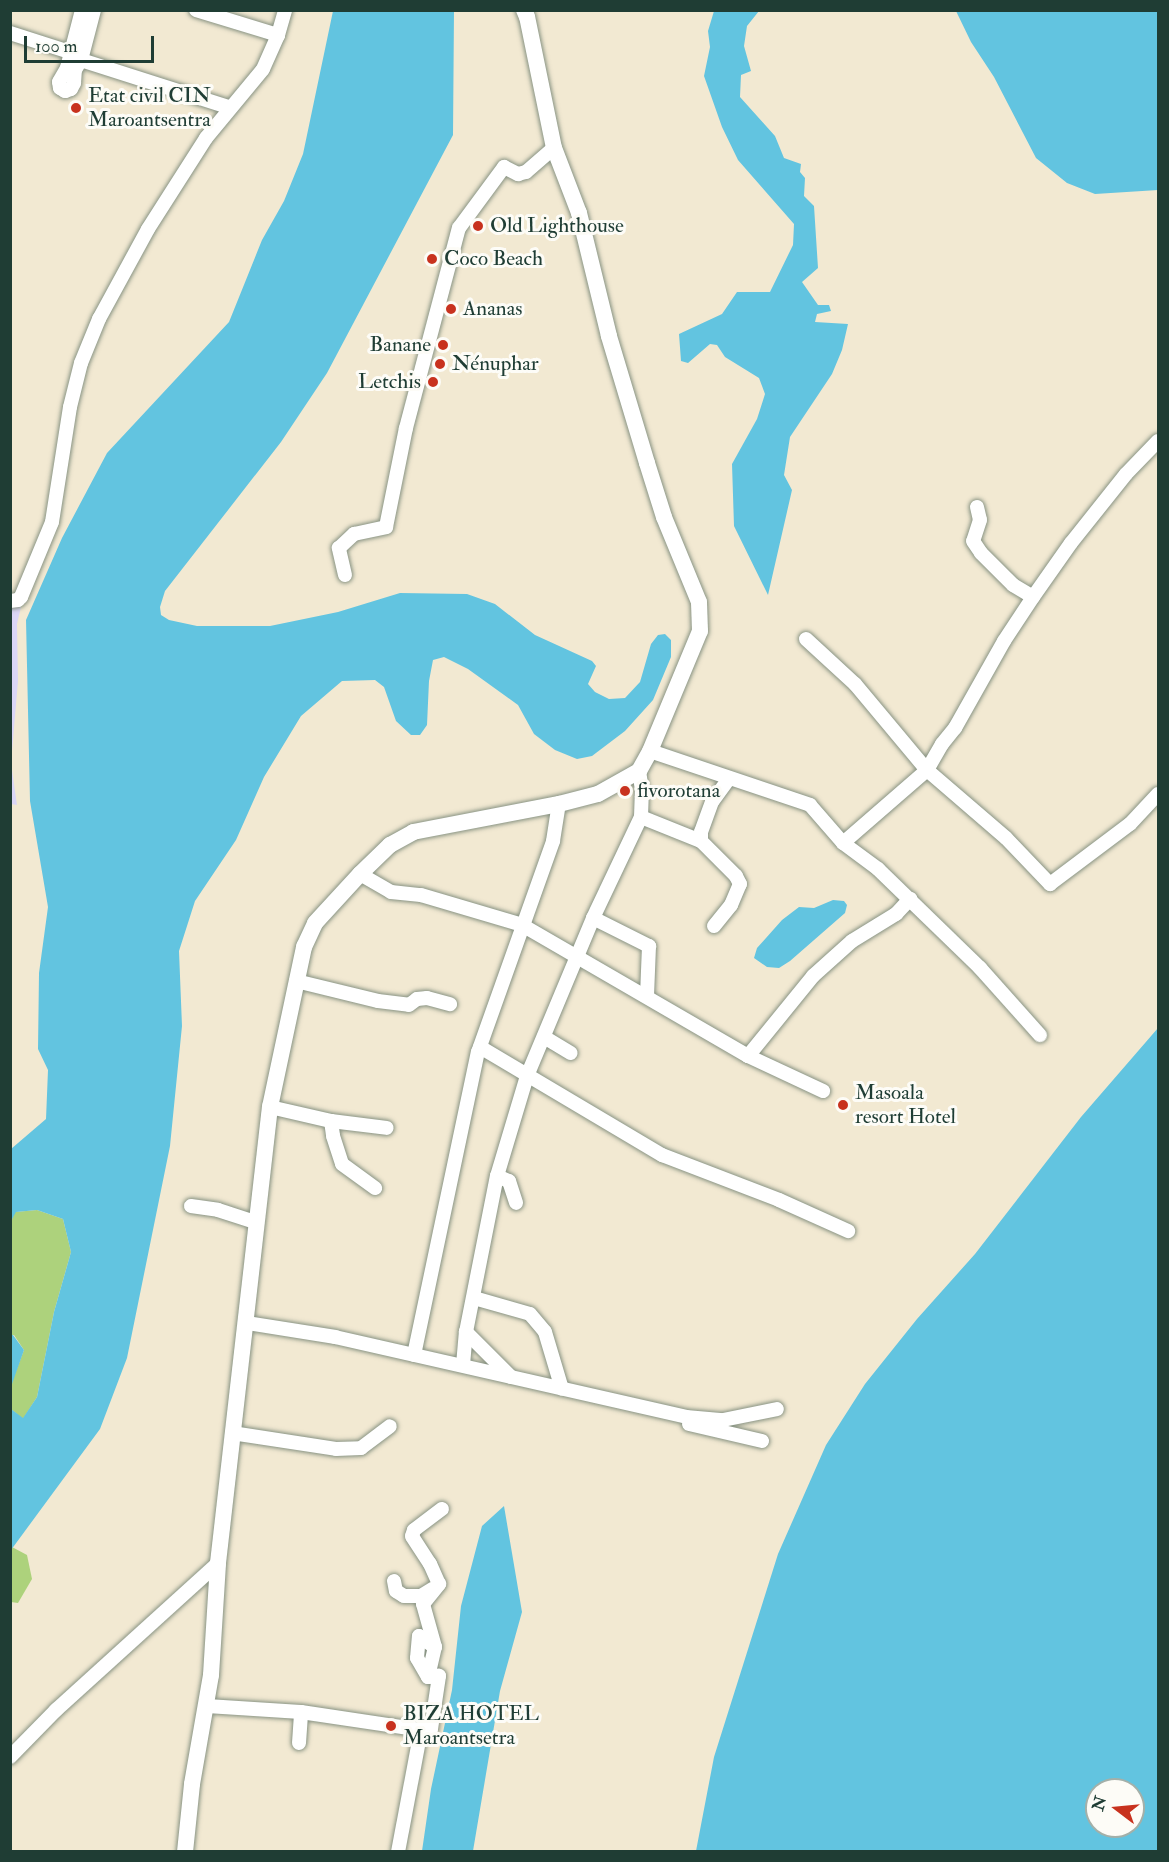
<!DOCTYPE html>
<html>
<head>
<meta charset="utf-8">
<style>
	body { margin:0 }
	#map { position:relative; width:1169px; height:1862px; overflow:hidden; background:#f2e9d2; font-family:"IM FELL Double Pica",serif }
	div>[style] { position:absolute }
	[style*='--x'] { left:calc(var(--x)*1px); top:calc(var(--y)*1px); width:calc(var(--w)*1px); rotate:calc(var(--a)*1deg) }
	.built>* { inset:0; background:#dbd6f7 }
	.green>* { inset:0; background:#add27c }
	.water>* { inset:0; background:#62c4e0 }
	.roads { filter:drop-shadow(0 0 2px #889383) drop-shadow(0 0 2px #889383) }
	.minor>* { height:14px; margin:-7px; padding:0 7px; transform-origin:7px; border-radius:7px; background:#fff }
	.major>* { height:16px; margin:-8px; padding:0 8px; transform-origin:8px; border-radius:8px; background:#fff }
	.dots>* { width:16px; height:16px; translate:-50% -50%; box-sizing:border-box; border:3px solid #fdfcf7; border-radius:50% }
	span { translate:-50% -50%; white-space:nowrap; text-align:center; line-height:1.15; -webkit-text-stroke:6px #fdfcf7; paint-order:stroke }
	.poi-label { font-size:21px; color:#1f3d34 }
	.left { translate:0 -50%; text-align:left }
	.right { translate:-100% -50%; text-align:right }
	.frame { position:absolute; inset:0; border:12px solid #1f3d34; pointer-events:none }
	.north { position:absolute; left:1085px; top:1778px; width:60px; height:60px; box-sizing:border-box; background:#fdfcf7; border:2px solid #a4b0a9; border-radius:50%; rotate:286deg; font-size:16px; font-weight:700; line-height:24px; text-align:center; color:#1f3d34 }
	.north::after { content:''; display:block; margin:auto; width:21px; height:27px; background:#c8321e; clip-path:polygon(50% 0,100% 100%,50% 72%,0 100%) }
	.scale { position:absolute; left:24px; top:36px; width:130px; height:27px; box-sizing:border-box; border:3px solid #1f3d34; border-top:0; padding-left:8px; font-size:18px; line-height:21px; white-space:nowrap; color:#1f3d34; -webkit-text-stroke:4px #fdfcf7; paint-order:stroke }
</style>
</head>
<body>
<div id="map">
	<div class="built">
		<i style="clip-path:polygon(11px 604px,21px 607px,17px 624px,18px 681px,11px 763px,17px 805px,11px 804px)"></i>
	</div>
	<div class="green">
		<i style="clip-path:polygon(37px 1210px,63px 1219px,71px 1252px,54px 1312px,37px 1397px,23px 1419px,11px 1409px,10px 1387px,24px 1350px,14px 1335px,11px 1335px,11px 1221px,15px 1212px)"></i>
		<i style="clip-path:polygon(12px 1547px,27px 1555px,32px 1579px,18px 1603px,11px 1602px)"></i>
	</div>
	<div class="water">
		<i style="clip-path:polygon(333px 11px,454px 11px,453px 135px,327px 373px,281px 442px,165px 591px,160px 607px,161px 615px,169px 620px,197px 626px,270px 626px,338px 612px,400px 593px,467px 594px,495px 604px,535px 635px,592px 661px,596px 666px,588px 684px,595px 692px,609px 699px,625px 698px,640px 682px,651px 644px,658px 635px,665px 634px,671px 640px,671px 657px,653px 700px,625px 731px,592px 756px,577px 759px,555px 750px,534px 734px,518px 705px,468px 669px,444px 657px,433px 660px,429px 681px,427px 725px,420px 735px,411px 735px,396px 721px,384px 687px,375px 680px,342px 681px,301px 716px,264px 777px,236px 840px,195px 901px,179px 951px,182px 1026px,170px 1146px,127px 1358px,100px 1429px,11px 1550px,11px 1409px,23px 1418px,37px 1397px,54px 1312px,71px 1252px,63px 1219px,37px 1210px,16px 1212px,11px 1221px,11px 1149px,46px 1119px,48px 1070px,38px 1049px,39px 973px,48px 907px,30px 801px,26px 620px,62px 538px,107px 453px,229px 322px,262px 240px,284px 201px,303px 154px)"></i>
		<i style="clip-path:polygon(714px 11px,759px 11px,747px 26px,744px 46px,751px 71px,741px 75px,740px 97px,775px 136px,784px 158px,801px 164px,800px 172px,805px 178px,804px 196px,814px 206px,818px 268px,802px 282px,818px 305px,829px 305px,831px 311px,817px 314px,815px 322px,848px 324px,842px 350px,832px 374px,790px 437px,784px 475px,792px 490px,768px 595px,734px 526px,732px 464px,757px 419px,765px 394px,759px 378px,725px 357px,717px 345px,710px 344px,688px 363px,681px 361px,679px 334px,722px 314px,737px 292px,770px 292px,793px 245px,794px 224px,738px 160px,722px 127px,704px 76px,710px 47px,708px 31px)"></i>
		<i style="clip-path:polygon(956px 11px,1158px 11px,1158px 190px,1095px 194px,1067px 183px,1036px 158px,994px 77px,971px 42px)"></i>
		<i style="clip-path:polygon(833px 900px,844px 901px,847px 905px,845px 913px,790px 961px,779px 968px,767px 967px,754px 958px,757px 948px,782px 920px,799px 907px,814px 908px)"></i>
		<i style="clip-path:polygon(evenodd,1158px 1028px,1158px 1851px,696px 1851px,714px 1757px,778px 1554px,826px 1445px,865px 1384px,917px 1319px,975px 1254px,1081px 1117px,1158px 1028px,1097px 1790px,1133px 1790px,1133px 1826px,1097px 1826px,1097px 1790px)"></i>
		<i style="clip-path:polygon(11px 1335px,13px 1335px,24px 1350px,11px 1387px)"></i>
		<i style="clip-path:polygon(504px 1506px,522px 1612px,500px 1691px,473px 1851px,422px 1851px,431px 1789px,452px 1690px,461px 1606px,482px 1526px)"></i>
	</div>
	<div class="roads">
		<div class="minor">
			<i style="--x:82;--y:10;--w:60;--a:104.5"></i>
			<i style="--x:67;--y:68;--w:16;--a:120"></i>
			<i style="--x:59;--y:82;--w:6;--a:81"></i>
			<i style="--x:60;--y:88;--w:6;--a:31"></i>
			<i style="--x:65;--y:91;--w:6;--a:-18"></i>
			<i style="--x:71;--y:89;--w:7;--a:-63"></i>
			<i style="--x:74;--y:83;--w:13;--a:-86"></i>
			<i style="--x:75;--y:70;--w:12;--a:-59"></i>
			<i style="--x:81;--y:60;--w:52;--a:-75.4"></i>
			<i style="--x:196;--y:10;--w:86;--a:17"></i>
			<i style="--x:10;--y:33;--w:63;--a:17.6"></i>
			<i style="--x:70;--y:52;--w:14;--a:36"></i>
			<i style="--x:81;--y:60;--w:157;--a:17.7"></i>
			<i style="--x:977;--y:507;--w:13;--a:77"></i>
			<i style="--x:980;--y:520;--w:22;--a:108"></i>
			<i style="--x:973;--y:541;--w:14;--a:56"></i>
			<i style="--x:981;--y:553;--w:45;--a:45"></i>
			<i style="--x:1013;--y:585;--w:23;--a:31"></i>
			<i style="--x:345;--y:575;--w:28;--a:-103"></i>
			<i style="--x:339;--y:548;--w:21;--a:-43"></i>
			<i style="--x:354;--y:534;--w:33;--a:-12"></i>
			<i style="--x:386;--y:527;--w:101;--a:-78.6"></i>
			<i style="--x:406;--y:428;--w:207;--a:-75.2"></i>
			<i style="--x:459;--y:228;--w:76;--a:-53.6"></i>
			<i style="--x:504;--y:167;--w:16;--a:27"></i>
			<i style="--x:518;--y:174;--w:8;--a:-14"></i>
			<i style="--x:526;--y:172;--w:37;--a:-41"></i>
			<i style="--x:10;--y:601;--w:8;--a:-7"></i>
			<i style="--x:18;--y:600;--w:4;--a:-45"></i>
			<i style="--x:21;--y:597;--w:81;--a:-67.5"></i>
			<i style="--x:52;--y:522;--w:116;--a:-81.1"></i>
			<i style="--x:70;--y:407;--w:45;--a:-76"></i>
			<i style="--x:81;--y:363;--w:48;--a:-67.8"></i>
			<i style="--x:99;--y:319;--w:102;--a:-61.4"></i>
			<i style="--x:148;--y:229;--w:108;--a:-57.5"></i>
			<i style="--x:206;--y:138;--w:89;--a:-50.4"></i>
			<i style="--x:263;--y:69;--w:37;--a:-66"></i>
			<i style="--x:278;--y:35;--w:26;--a:-74"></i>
			<i style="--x:806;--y:639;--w:67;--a:42.6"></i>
			<i style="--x:855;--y:684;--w:112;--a:50.1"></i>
			<i style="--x:927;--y:770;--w:104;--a:40.7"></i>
			<i style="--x:1006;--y:838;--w:64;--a:46.3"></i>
			<i style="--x:1050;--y:884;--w:100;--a:-36.9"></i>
			<i style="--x:1130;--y:824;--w:41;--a:-47"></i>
			<i style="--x:650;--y:751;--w:169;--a:18.6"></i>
			<i style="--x:810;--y:805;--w:50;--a:49"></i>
			<i style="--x:843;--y:843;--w:44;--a:36.6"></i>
			<i style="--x:878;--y:869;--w:142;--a:44.1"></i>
			<i style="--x:980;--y:968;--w:90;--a:48.2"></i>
			<i style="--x:641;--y:817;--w:65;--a:21.8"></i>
			<i style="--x:843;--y:843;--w:111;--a:-41"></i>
			<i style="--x:927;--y:770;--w:30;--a:-60"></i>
			<i style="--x:942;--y:744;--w:21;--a:-51"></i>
			<i style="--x:955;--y:728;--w:100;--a:-60.6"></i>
			<i style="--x:1004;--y:641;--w:53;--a:-56.6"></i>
			<i style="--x:1033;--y:597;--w:66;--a:-54.9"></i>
			<i style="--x:1071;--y:543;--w:88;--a:-51.4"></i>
			<i style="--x:1126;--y:474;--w:46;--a:-45.9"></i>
			<i style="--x:360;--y:874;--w:36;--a:30"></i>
			<i style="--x:391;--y:892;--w:30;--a:6"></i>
			<i style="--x:421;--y:895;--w:105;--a:16.5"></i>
			<i style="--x:522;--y:925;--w:261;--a:30.1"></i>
			<i style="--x:748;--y:1056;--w:83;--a:25"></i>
			<i style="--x:593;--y:918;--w:63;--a:26.6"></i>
			<i style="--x:649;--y:946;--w:49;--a:92.3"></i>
			<i style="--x:714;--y:926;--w:27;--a:-51"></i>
			<i style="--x:731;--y:905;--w:23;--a:-67"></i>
			<i style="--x:740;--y:884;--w:9;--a:-117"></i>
			<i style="--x:736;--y:876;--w:49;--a:-135"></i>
			<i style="--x:701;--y:841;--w:9;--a:-90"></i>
			<i style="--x:701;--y:832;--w:32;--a:-70"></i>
			<i style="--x:712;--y:802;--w:27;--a:-54"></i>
			<i style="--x:296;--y:981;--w:84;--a:13.7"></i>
			<i style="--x:378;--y:1001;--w:31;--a:7"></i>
			<i style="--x:409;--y:1005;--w:10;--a:-37"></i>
			<i style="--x:417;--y:999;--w:10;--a:-6"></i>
			<i style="--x:427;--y:998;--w:24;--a:15"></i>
			<i style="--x:544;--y:1037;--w:31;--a:31"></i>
			<i style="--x:480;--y:1047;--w:212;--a:30.7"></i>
			<i style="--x:662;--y:1155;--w:125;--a:21"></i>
			<i style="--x:779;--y:1200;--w:76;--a:24.2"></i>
			<i style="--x:748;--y:1056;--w:103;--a:-50.9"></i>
			<i style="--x:813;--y:976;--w:52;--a:-41.9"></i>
			<i style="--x:852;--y:941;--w:52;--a:-31.5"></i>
			<i style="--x:896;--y:914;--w:21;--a:-47"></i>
			<i style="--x:270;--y:1107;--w:63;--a:12.9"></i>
			<i style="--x:331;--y:1121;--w:56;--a:7.1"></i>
			<i style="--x:331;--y:1121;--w:15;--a:82"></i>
			<i style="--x:333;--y:1136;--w:29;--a:72"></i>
			<i style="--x:342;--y:1164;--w:41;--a:36"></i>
			<i style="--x:497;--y:1176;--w:13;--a:23"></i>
			<i style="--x:509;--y:1181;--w:23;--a:72"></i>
			<i style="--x:191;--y:1206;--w:27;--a:8"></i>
			<i style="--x:218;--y:1210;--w:40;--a:18"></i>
			<i style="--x:474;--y:1298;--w:58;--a:15.9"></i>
			<i style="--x:530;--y:1314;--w:23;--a:50"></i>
			<i style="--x:545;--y:1332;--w:59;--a:73.4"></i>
			<i style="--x:247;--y:1323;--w:89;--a:9"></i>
			<i style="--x:335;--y:1337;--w:360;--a:12.8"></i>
			<i style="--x:686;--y:1417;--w:37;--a:5"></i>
			<i style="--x:723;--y:1420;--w:55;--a:-11.5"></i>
			<i style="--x:414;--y:1355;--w:310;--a:-78.1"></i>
			<i style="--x:478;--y:1052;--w:224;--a:-70.4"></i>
			<i style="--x:553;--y:841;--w:37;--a:-81"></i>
			<i style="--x:463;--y:1365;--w:33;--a:-85"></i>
			<i style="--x:511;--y:1377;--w:64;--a:-135"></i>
			<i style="--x:466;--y:1332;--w:159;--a:-78.8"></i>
			<i style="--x:497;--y:1176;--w:104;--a:-73.3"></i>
			<i style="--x:527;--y:1076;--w:171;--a:-67.3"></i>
			<i style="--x:593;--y:918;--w:112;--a:-64.6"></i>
			<i style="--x:641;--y:817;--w:27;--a:-88"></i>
			<i style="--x:642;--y:790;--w:19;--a:-99"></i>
			<i style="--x:689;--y:1424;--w:75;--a:13.1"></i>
			<i style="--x:232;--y:1433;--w:105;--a:8.7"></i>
			<i style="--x:336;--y:1449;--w:25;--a:-2"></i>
			<i style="--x:361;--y:1448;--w:36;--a:-37"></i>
			<i style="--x:394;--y:1581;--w:10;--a:79"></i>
			<i style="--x:396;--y:1591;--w:9;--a:32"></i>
			<i style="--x:404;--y:1596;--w:17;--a:0"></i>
			<i style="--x:421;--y:1596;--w:13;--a:-32"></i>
			<i style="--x:428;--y:1677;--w:31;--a:-77"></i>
			<i style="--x:435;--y:1647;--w:9;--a:-122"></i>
			<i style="--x:207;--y:1706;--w:94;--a:3.7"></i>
			<i style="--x:301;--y:1712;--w:121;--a:8.5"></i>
			<i style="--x:421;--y:1730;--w:10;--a:-6"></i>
			<i style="--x:431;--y:1729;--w:54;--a:-81.4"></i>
			<i style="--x:439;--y:1676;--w:11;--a:175"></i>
			<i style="--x:428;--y:1677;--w:22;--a:-120"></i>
			<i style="--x:417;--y:1658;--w:22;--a:-85"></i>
			<i style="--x:419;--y:1636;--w:19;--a:35"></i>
			<i style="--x:435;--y:1647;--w:45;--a:-105.6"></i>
			<i style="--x:423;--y:1604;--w:26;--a:-51"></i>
			<i style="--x:439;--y:1584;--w:22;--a:-114"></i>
			<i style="--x:430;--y:1564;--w:33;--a:-123"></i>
			<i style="--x:412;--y:1536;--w:6;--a:-72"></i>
			<i style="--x:414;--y:1530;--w:35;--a:-37"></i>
			<i style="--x:299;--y:1743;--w:31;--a:-86"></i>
			<i style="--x:10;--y:1757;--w:66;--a:-45.6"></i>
			<i style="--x:56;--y:1710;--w:219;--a:-42.2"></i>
			<i style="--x:398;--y:1852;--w:124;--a:-79.3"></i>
		</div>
		<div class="major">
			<i style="--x:185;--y:1852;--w:68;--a:-84.1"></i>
			<i style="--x:192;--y:1784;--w:111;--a:-80.1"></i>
			<i style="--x:211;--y:1675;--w:112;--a:-86.4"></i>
			<i style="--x:218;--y:1563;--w:459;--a:-83.5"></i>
			<i style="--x:270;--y:1107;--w:164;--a:-78"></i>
			<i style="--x:304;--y:947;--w:26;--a:-65"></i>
			<i style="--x:315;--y:923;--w:67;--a:-47.4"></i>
			<i style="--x:360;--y:874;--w:42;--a:-44"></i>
			<i style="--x:390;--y:845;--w:26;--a:-29"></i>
			<i style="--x:413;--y:832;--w:149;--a:-10.9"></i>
			<i style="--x:559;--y:804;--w:40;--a:-14.4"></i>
			<i style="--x:598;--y:794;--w:47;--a:-29.3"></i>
			<i style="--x:639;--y:771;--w:23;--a:-61"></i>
			<i style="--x:650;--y:751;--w:130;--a:-67.4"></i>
			<i style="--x:700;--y:631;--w:29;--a:-92"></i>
			<i style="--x:699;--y:602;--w:92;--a:-112.4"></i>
			<i style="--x:664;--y:517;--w:57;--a:-107.5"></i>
			<i style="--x:647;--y:463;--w:133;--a:-106.7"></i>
			<i style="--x:609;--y:336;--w:127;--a:-103.7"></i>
			<i style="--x:579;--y:213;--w:70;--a:-111"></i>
			<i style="--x:554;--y:148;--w:134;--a:-101.6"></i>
			<i style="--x:527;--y:17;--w:8;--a:-113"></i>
		</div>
	</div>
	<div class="dots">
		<i style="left:76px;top:108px;background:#c8321e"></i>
		<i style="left:478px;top:226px;background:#c8321e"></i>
		<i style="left:432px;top:259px;background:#c8321e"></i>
		<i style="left:451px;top:309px;background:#c8321e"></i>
		<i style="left:443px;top:345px;background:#c8321e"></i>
		<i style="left:440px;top:364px;background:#c8321e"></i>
		<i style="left:433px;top:382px;background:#c8321e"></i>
		<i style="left:625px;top:791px;background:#c8321e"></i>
		<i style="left:843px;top:1105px;background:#c8321e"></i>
		<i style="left:391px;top:1726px;background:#c8321e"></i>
	</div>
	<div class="poi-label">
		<span class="left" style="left:88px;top:108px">Etat civil CIN<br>Maroantsentra</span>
		<span class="left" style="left:490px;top:226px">Old Lighthouse</span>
		<span class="left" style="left:444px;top:259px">Coco Beach</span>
		<span class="left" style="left:463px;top:309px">Ananas</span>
		<span class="right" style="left:431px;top:345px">Banane</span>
		<span class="left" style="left:452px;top:364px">Nénuphar</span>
		<span class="right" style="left:421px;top:382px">Letchis</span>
		<span class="left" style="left:637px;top:791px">fivorotana</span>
		<span class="left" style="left:855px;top:1105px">Masoala<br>resort Hotel</span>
		<span class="left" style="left:403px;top:1726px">BIZA HOTEL<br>Maroantsetra</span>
	</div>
	<div class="frame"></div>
	<div class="north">N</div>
	<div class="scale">100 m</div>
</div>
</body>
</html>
